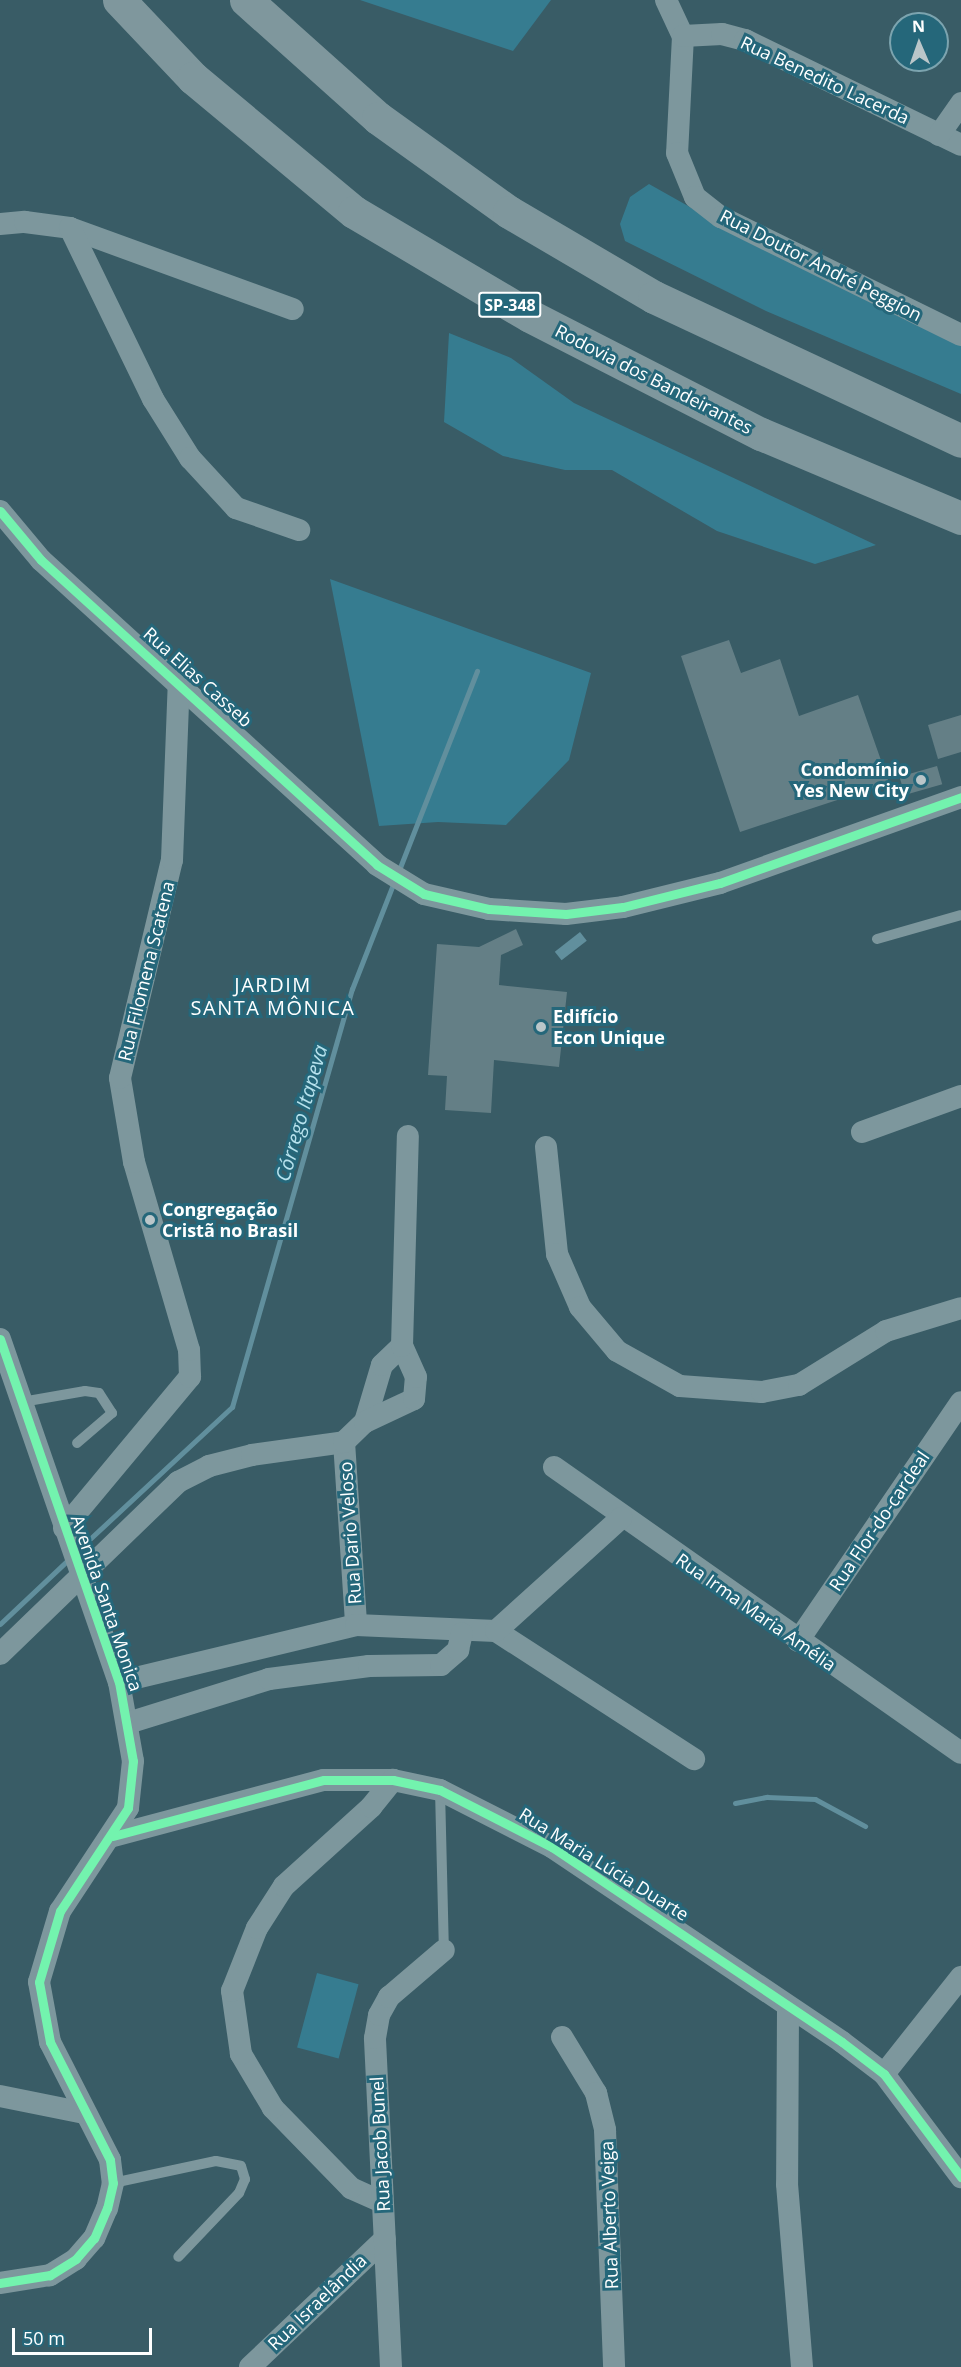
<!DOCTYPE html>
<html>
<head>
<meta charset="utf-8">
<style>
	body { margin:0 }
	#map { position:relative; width:961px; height:2367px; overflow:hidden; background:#395c66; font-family:"Open Sans",sans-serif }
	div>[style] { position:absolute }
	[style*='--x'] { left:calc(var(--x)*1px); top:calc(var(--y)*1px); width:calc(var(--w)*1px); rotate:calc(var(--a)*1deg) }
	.green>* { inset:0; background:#367c90; transform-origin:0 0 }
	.water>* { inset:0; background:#618f9d; transform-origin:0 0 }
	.stream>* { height:5px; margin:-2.5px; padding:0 2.5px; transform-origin:2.5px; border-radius:2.5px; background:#618f9d }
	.building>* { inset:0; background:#647f86; transform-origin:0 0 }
	.lane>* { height:10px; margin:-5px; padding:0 5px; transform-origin:5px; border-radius:5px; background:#7d979d }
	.street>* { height:22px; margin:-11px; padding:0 11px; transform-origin:11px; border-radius:11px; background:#7d979d }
	.highway>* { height:33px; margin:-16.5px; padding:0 16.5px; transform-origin:16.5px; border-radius:16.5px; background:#7f979d }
	.cycleway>* { height:9px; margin:-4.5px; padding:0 4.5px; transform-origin:4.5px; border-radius:4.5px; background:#73f3ae }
	.dots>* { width:16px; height:16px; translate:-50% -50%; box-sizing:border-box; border:3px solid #25677a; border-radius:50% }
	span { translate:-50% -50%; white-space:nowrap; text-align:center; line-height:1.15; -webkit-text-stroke:6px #25677a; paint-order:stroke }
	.shield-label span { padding:2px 4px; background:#25677a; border:2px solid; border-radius:4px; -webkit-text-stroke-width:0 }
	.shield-label { font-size:16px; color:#fff; font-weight:700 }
	.street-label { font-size:18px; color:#fff }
	.poi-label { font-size:18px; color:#fff; font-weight:700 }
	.right { translate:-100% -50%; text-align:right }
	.left { translate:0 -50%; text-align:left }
	.neighbourhood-label { font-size:20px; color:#fff; letter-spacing:1.5px }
	.water-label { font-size:20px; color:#b7e2ed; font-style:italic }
	.north { position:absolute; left:889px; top:12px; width:60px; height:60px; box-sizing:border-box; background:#25677a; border:2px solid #7ca4af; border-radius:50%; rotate:358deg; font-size:16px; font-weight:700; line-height:24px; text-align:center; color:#fff }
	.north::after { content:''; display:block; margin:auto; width:21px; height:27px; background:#bac6c9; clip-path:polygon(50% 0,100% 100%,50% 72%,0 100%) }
	.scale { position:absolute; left:12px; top:2328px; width:140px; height:27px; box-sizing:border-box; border:3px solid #fff; border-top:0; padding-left:8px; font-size:18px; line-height:21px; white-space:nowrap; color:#fff; -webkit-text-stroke:4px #25677a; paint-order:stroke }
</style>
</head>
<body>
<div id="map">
	<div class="green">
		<i style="clip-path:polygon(360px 0,551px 0,513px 51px)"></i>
		<i style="clip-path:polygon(649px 184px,729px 229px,961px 342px,961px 394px,766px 311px,625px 241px,620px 224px,630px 197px)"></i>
		<i style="clip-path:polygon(449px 333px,511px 358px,574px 403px,876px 545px,815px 564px,717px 531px,612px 470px,565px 470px,503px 456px,444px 422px)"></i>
		<i style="clip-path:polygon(330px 579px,591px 673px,569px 760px,506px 825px,438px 822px,379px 826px)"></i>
		<i style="left:317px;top:1973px;width:43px;height:77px;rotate:15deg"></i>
	</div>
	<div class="water">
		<i style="left:580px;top:932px;width:11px;height:32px;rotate:52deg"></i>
	</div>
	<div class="stream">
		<i style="--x:399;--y:870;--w:214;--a:-68.6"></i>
		<i style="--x:79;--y:1549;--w:209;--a:-42.9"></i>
		<i style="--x:232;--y:1407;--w:435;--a:-74"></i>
		<i style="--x:352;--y:989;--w:115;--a:-68.6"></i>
		<i style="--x:0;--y:1624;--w:96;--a:-43.3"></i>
		<i style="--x:735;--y:1803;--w:33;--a:-11"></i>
		<i style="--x:767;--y:1797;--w:48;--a:2.4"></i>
		<i style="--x:815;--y:1799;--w:57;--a:28.4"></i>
	</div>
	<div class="building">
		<i style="clip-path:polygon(729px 640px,741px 673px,780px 659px,799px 716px,858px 695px,889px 783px,740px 832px,681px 656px)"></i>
		<i style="clip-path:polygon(961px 715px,961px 752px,938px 759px,928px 725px)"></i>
		<i style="left:937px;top:766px;width:19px;height:39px;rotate:74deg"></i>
		<i style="clip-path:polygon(516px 929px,523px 945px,501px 955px,499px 985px,567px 992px,559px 1067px,494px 1060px,491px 1113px,445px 1110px,447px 1076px,428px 1075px,437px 944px,479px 947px)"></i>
	</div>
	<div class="lane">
		<i style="--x:877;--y:939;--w:87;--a:-15.9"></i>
		<i style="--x:22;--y:1402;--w:64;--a:-9.9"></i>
		<i style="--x:85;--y:1391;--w:14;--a:8"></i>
		<i style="--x:99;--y:1393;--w:24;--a:57"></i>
		<i style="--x:112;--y:1413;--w:46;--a:139.4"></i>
		<i style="--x:440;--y:1790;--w:160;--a:88.6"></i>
		<i style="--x:113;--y:2183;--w:105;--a:-12.1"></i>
		<i style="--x:216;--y:2161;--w:25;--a:11"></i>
		<i style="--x:241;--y:2166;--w:14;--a:73"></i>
		<i style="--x:245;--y:2179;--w:15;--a:113"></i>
		<i style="--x:239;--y:2193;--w:88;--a:133.6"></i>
	</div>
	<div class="street">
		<i style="--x:666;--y:0;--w:40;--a:65"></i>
		<i style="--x:683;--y:36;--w:117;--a:92.9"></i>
		<i style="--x:677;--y:153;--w:48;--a:67.8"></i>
		<i style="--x:695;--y:197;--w:33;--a:38"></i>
		<i style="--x:721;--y:217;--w:267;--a:26.2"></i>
		<i style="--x:683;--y:36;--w:39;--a:-3"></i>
		<i style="--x:722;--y:34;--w:24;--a:15"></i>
		<i style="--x:745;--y:40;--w:240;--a:25.9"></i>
		<i style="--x:939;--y:135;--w:39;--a:-55"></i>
		<i style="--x:0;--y:224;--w:25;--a:-5"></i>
		<i style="--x:25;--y:222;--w:45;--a:7.6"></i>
		<i style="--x:70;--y:228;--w:237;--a:20"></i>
		<i style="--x:70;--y:228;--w:190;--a:64.1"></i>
		<i style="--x:153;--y:399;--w:70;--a:57.9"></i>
		<i style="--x:190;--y:458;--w:68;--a:47.4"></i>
		<i style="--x:236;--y:508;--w:67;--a:19.2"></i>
		<i style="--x:0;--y:511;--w:64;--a:50.1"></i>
		<i style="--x:41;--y:560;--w:454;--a:42.2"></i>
		<i style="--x:377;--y:865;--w:55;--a:31.7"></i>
		<i style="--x:424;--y:894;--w:67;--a:13"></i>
		<i style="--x:489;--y:909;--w:77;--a:3.7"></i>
		<i style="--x:566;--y:914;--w:57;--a:-7"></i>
		<i style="--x:623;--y:907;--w:100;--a:-13.9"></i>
		<i style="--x:720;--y:883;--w:256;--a:-19.6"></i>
		<i style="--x:862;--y:1132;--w:105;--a:-20"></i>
		<i style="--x:546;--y:1147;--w:108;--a:84.1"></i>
		<i style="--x:557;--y:1254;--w:58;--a:66.5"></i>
		<i style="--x:580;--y:1307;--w:57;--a:49.9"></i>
		<i style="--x:617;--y:1351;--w:72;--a:29.1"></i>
		<i style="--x:680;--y:1386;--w:82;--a:4.2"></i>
		<i style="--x:762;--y:1392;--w:38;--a:-11"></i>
		<i style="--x:799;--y:1385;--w:102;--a:-31.8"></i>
		<i style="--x:886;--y:1331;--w:78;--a:-17"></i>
		<i style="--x:0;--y:1339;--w:363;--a:70.9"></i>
		<i style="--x:119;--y:1682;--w:80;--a:80"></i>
		<i style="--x:133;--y:1761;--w:47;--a:96.1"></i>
		<i style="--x:128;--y:1808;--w:123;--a:123.4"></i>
		<i style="--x:60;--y:1911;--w:74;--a:106.5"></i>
		<i style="--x:39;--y:1982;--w:61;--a:79.6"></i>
		<i style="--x:50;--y:2042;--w:132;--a:63"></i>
		<i style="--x:110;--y:2160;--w:23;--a:83"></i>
		<i style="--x:113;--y:2183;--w:26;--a:103"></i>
		<i style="--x:107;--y:2208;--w:33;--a:113"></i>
		<i style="--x:94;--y:2238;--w:28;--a:131"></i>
		<i style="--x:76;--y:2259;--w:31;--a:148"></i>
		<i style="--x:50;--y:2275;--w:51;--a:170.9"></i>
		<i style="--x:365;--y:1422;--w:59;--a:-73.4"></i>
		<i style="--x:382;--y:1365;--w:28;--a:-44"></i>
		<i style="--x:344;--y:1442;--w:183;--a:86.2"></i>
		<i style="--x:554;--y:1467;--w:497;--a:35.1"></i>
		<i style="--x:64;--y:1528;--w:197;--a:-50.2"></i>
		<i style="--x:190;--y:1377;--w:27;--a:-92"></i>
		<i style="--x:189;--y:1350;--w:196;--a:-106.3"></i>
		<i style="--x:134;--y:1162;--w:85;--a:-99.5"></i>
		<i style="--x:120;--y:1078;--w:224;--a:-76.6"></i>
		<i style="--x:172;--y:860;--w:179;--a:-87.8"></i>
		<i style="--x:496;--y:1631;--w:236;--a:32.9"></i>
		<i style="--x:798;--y:1641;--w:289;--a:-55.7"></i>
		<i style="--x:0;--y:1654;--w:248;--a:-44"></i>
		<i style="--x:178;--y:1482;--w:35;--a:-27"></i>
		<i style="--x:209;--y:1466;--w:44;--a:-14.3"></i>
		<i style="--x:252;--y:1455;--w:93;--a:-8"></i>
		<i style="--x:344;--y:1442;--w:29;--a:-44"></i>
		<i style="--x:365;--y:1422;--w:54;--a:-25.1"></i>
		<i style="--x:414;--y:1399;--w:22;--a:-85"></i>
		<i style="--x:416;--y:1377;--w:34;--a:-114"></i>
		<i style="--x:402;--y:1346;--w:210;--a:-88.4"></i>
		<i style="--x:119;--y:1682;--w:244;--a:-13.5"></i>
		<i style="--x:356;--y:1625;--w:140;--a:2.5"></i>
		<i style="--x:496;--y:1631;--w:169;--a:-42.1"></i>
		<i style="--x:128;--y:1723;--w:148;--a:-17.3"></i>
		<i style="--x:269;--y:1679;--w:101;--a:-7.4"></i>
		<i style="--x:369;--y:1666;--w:72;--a:-0.8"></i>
		<i style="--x:441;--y:1665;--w:23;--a:-41"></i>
		<i style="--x:458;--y:1650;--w:17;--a:-77"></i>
		<i style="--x:113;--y:1836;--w:218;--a:-14.9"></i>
		<i style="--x:324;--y:1780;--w:69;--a:0"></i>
		<i style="--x:393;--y:1780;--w:48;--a:12"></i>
		<i style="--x:440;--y:1790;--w:126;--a:27"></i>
		<i style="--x:552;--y:1847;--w:349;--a:33.9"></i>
		<i style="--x:842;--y:2042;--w:53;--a:37.3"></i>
		<i style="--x:884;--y:2074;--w:129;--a:53.2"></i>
		<i style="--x:788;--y:2010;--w:174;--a:90.3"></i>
		<i style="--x:787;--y:2184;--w:184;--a:85.3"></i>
		<i style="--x:562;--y:2037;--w:66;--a:58.7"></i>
		<i style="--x:596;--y:2093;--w:38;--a:76"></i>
		<i style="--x:605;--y:2130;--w:237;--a:87.8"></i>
		<i style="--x:884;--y:2074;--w:124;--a:-51.6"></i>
		<i style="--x:0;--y:2096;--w:86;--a:11.4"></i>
		<i style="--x:382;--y:2202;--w:34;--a:-156"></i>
		<i style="--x:351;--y:2188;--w:112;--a:-134.3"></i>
		<i style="--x:273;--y:2108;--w:63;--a:-120.7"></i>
		<i style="--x:241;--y:2054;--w:64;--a:-98.1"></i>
		<i style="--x:232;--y:1991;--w:68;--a:-68.4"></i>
		<i style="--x:257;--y:1928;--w:50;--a:-57.3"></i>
		<i style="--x:284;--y:1886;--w:118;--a:-42.2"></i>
		<i style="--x:371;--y:1807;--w:35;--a:-51"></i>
		<i style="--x:250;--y:2367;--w:186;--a:-43.5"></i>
		<i style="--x:391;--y:2367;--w:329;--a:-92.8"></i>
		<i style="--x:375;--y:2038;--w:23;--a:-80"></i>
		<i style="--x:379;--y:2015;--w:21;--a:-61"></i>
		<i style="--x:389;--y:1997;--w:72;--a:-40.5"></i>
	</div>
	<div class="highway">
		<i style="--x:119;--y:0;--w:108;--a:46.5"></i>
		<i style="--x:193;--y:78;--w:209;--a:39.8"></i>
		<i style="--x:354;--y:212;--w:204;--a:30.6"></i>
		<i style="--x:530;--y:316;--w:259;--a:27.1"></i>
		<i style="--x:761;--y:434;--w:217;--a:22.8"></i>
		<i style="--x:246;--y:0;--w:177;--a:41.8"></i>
		<i style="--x:378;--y:118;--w:161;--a:35.7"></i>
		<i style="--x:509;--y:212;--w:168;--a:30.4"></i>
		<i style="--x:654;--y:297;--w:339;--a:25.1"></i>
	</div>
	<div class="cycleway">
		<i style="--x:0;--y:511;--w:64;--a:50.1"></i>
		<i style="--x:41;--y:560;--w:454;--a:42.2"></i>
		<i style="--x:377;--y:865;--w:55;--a:31.7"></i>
		<i style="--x:424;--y:894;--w:67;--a:13"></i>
		<i style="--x:489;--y:909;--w:77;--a:3.7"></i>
		<i style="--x:566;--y:914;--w:57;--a:-7"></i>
		<i style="--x:623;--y:907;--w:100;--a:-13.9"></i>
		<i style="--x:720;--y:883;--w:256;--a:-19.6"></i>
		<i style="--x:0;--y:1339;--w:363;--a:70.9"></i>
		<i style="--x:119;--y:1682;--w:80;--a:80"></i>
		<i style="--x:133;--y:1761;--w:47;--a:96.1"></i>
		<i style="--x:128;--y:1808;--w:123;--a:123.4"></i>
		<i style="--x:60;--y:1911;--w:74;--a:106.5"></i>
		<i style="--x:39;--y:1982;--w:61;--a:79.6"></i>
		<i style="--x:50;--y:2042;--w:132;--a:63"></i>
		<i style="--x:110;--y:2160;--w:23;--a:83"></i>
		<i style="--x:113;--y:2183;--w:26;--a:103"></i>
		<i style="--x:107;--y:2208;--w:33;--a:113"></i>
		<i style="--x:94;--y:2238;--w:28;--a:131"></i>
		<i style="--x:76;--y:2259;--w:31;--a:148"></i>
		<i style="--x:50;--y:2275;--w:51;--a:170.9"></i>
		<i style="--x:113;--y:1836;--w:218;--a:-14.9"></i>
		<i style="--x:324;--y:1780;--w:69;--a:0"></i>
		<i style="--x:393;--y:1780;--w:48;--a:12"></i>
		<i style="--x:440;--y:1790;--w:126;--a:27"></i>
		<i style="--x:552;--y:1847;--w:349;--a:33.9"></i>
		<i style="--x:842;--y:2042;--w:53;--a:37.3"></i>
		<i style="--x:884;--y:2074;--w:129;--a:53.2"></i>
	</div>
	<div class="dots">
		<i style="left:921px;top:780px;background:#bac6c9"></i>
		<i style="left:541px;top:1027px;background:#bac6c9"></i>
		<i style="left:150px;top:1220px;background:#bac6c9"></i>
	</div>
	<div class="shield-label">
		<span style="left:510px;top:305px">SP-348</span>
	</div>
	<div class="street-label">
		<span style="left:825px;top:80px;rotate:25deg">Rua Benedito Lacerda</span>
		<span style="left:821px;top:265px;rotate:27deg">Rua Doutor André Peggion</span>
		<span style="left:654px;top:379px;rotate:27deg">Rodovia dos Bandeirantes</span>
		<span style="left:198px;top:677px;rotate:42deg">Rua Elias Casseb</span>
		<span style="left:146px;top:971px;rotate:-76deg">Rua Filomena Scatena</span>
		<span style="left:879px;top:1521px;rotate:-56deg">Rua Flor-do-cardeal</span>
		<span style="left:350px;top:1533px;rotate:-94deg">Rua Dario Veloso</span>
		<span style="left:107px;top:1603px;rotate:71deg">Avenida Santa Monica</span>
		<span style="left:756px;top:1612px;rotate:35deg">Rua Irma Maria Amélia</span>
		<span style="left:604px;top:1864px;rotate:32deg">Rua Maria Lúcia Duarte</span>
		<span style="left:380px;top:2144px;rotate:-93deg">Rua Jacob Bunel</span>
		<span style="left:609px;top:2215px;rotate:-92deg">Rua Alberto Veiga</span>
		<span style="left:317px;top:2302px;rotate:-44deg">Rua Israelândia</span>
	</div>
	<div class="poi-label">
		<span class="right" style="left:909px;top:780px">Condomínio<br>Yes New City</span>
		<span class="left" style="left:553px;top:1027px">Edifício<br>Econ Unique</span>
		<span class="left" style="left:162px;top:1220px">Congregação<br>Cristã no Brasil</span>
	</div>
	<div class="neighbourhood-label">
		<span style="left:273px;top:996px">JARDIM<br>SANTA MÔNICA</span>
	</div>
	<div class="water-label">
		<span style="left:301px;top:1113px;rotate:-74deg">Córrego Itapeva</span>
	</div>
	<div class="north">N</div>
	<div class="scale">50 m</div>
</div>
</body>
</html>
